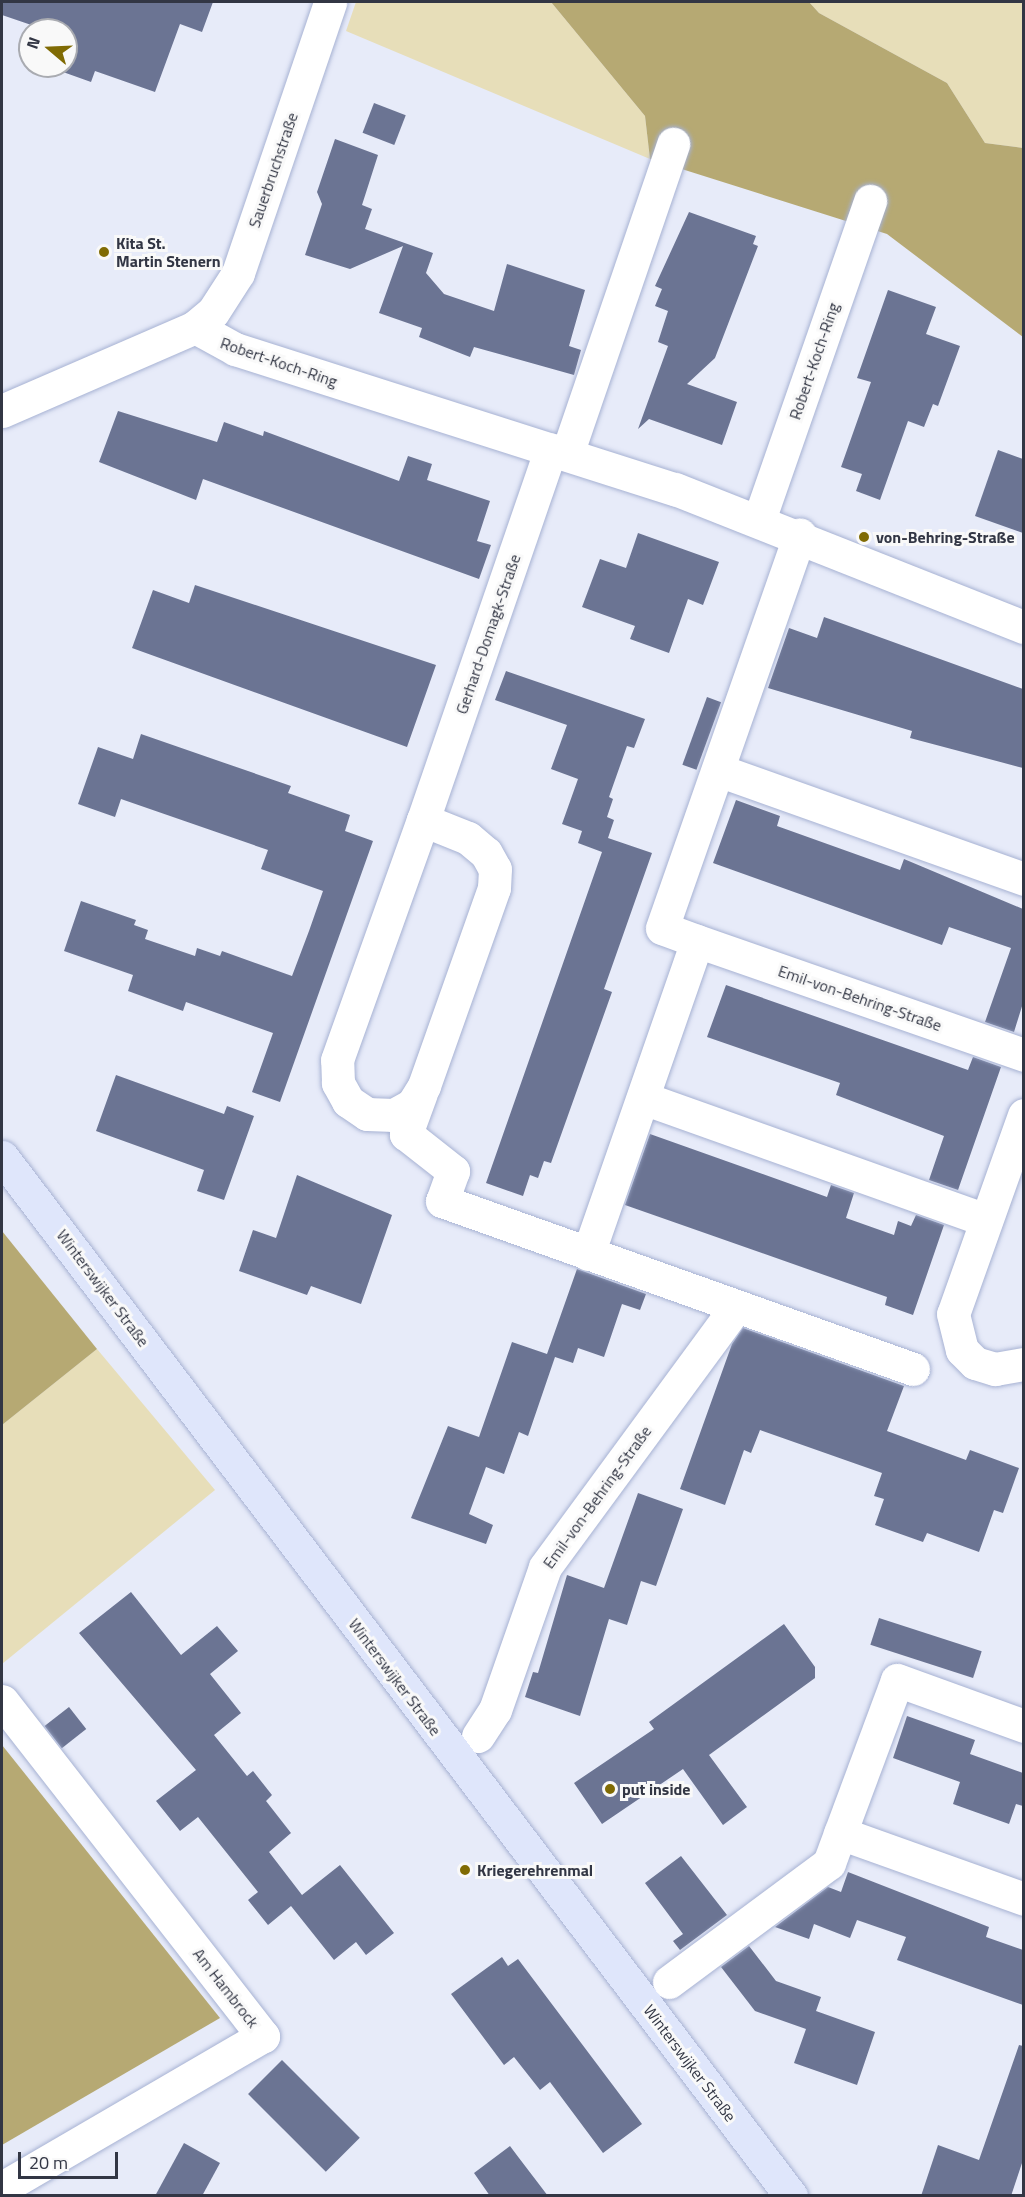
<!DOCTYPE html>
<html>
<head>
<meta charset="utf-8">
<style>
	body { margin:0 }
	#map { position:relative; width:1025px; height:2197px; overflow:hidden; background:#e7ebf9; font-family:"Titillium Web",sans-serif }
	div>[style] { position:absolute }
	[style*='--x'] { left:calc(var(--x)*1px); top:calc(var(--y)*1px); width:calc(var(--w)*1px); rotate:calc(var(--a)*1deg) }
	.green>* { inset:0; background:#e7deb9 }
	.forest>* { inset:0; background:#b6a973 }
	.building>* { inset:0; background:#6b7493; transform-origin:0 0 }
	.roads { filter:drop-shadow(0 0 2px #a7b2d3) drop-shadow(0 0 2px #a7b2d3) }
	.minor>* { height:33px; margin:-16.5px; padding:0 16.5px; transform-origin:16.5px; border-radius:16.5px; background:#fff }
	.major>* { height:33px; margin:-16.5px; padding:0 16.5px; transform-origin:16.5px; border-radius:16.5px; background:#dfe6fb }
	.dots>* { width:16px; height:16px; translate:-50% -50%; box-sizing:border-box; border:3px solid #f9f9f9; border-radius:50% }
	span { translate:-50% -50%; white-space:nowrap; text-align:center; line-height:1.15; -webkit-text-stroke:6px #f9f9f9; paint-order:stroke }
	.street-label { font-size:16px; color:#323644 }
	.poi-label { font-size:16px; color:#323644; font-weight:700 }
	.left { translate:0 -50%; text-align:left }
	.frame { position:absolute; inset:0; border:3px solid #323644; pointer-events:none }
	.north { position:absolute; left:18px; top:18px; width:60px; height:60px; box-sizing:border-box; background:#f9f9f9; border:2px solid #a9abb1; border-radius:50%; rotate:289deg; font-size:16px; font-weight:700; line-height:24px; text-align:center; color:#323644 }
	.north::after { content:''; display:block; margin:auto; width:21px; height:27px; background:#806b04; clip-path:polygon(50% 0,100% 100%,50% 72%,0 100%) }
	.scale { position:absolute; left:18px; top:2152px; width:100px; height:27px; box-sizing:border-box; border:3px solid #323644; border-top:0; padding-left:8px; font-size:18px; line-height:21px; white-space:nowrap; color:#323644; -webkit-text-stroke:4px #f9f9f9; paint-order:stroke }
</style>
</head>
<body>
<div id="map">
	<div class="green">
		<i style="clip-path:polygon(356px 2px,551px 2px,645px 116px,650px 159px,346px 31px)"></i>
		<i style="clip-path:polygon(809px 2px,1023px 2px,1023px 148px,985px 143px,947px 83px,819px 13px)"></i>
		<i style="clip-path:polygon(97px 1349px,215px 1490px,2px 1664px,2px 1425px)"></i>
	</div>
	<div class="forest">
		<i style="clip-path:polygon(551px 2px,809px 2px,819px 13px,947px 83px,985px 143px,1023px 148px,1023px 337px,887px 234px,650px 159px,645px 116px)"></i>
		<i style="clip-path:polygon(2px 1231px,97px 1349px,2px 1425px)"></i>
		<i style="clip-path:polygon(2px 1745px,220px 2018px,2px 2145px)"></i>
	</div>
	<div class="building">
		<i style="clip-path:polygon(2px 2px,213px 2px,202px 32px,180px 24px,155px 92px,95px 71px,91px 82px,49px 67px,66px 66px,66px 30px,46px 30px,2px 15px)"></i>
		<i style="left:374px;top:103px;width:34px;height:32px;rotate:21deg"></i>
		<i style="clip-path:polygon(335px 139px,378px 155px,362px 205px,372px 209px,365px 229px,433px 253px,426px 273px,444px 294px,494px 311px,507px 264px,585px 290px,569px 346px,581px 350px,574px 375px,474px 347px,470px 357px,419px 337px,422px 328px,379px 313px,403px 246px,350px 269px,305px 255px,322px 204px,317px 192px)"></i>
		<i style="clip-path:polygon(689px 212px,756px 236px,753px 244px,758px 246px,715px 358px,687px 384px,737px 402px,722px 445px,649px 419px,638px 429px,668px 346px,658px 342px,668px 311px,655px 306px,662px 289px,655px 286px)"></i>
		<i style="clip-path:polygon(888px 290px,936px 307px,926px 334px,960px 346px,938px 406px,933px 404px,924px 427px,908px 421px,880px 500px,856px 491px,862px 474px,841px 467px,871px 382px,857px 378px)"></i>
		<i style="clip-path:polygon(118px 411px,217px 442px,224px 422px,263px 436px,264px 431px,399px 481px,408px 456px,432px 464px,427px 480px,490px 501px,477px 541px,491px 545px,479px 579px,203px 479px,196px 500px,99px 462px)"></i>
		<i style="clip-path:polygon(998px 450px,1023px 459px,1023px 533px,975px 516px)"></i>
		<i style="clip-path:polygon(638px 533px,719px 562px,703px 605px,688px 599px,669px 653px,630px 639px,635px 626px,582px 607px,600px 559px,626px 568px)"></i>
		<i style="clip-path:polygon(195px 585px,436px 665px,407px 747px,132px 648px,153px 590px,189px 603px)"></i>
		<i style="clip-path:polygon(824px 617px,1023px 689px,1023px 768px,910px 738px,912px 731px,768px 688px,789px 628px,817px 638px)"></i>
		<i style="clip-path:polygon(506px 671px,645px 719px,634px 748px,627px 746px,609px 797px,613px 799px,607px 817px,614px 820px,608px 838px,652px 853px,604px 989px,612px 992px,551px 1163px,544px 1161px,538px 1178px,530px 1175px,523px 1196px,486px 1183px,602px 852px,578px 843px,582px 831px,562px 824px,578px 779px,551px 769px,567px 725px,495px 700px)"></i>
		<i style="left:707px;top:697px;width:15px;height:72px;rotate:20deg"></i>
		<i style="clip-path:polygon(141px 734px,291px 786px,288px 793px,350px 815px,345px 831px,373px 841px,280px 1102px,252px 1092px,273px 1033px,186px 1002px,183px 1011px,128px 991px,133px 975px,64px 951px,81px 901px,136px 920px,134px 925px,148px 930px,145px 939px,195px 956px,197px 948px,220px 956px,222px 951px,292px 976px,309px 931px,323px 891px,261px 869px,268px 850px,121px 799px,115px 817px,78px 804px,98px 747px,133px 759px)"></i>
		<i style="clip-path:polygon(736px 800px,780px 816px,777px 826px,900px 870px,904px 859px,1023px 909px,1023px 1003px,1014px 1032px,985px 1022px,1011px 948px,949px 927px,942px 945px,713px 863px)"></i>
		<i style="clip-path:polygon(726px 985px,968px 1070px,973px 1057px,1001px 1067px,958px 1190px,929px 1180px,944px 1136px,836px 1095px,840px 1083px,707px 1037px)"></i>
		<i style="clip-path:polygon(116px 1075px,224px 1114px,227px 1106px,254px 1116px,224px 1200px,197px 1191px,204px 1170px,96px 1131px)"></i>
		<i style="clip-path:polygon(650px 1134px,827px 1197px,831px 1185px,854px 1193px,846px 1218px,894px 1235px,898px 1221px,911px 1226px,916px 1215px,944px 1225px,913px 1315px,885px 1305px,887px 1297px,625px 1205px)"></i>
		<i style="clip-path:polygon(297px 1175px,392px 1215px,361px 1304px,311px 1286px,307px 1295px,239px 1271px,253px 1230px,276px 1238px)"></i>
		<i style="clip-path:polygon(577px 1269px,646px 1294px,640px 1310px,622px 1304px,604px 1357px,578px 1348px,573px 1363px,555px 1357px,528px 1436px,519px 1432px,504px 1474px,486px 1467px,469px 1514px,493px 1525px,486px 1544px,411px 1518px,448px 1426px,479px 1437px,512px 1342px,547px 1354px)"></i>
		<i style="clip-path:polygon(743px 1328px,904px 1386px,887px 1431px,966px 1460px,970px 1450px,1019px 1468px,1003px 1513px,994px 1510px,979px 1552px,927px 1533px,923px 1542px,875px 1525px,884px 1499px,874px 1496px,882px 1473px,760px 1430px,751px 1453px,744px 1450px,725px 1505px,680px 1489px,732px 1344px)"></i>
		<i style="clip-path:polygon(638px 1493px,683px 1509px,656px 1586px,641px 1581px,627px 1625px,609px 1619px,580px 1716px,525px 1697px,533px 1672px,538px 1673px,567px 1575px,604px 1588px)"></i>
		<i style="clip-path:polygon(131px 1592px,181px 1655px,217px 1626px,238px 1651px,210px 1674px,241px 1713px,214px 1735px,247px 1776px,253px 1771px,272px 1795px,266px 1801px,291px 1833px,269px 1852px,302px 1895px,340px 1865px,394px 1933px,366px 1955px,356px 1942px,334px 1960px,291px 1906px,268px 1925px,248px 1900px,258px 1892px,198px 1817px,180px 1831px,156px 1801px,196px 1770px,79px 1633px)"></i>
		<i style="left:879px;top:1618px;width:108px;height:28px;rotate:18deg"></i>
		<i style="clip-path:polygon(784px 1624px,815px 1667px,815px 1678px,709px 1755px,747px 1807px,723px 1825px,683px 1769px,602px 1824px,574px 1783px,654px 1729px,649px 1722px)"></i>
		<i style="left:69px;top:1707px;width:28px;height:31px;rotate:52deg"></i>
		<i style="clip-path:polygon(907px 1716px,975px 1740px,970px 1754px,1023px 1773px,1023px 1806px,1016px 1804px,1009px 1824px,953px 1804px,960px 1782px,893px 1758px)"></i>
		<i style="clip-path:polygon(681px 1856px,727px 1915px,680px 1950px,673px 1941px,683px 1934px,645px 1883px)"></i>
		<i style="clip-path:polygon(848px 1872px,989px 1927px,986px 1937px,1023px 1950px,1023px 2005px,897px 1960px,906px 1937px,857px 1920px,850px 1938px,814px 1924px,809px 1939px,775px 1927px,828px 1887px,841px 1892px)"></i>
		<i style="clip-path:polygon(749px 1946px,776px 1981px,821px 1997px,816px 2011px,875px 2032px,857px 2085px,794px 2063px,806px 2029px,755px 2011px,721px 1967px)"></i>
		<i style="clip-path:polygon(502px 1957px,508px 1966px,518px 1959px,642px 2124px,603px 2153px,550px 2082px,540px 2090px,514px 2057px,504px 2065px,451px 1994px)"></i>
		<i style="clip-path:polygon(1019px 2045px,1023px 2046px,1023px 2160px,1011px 2196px,921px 2196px,938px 2145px,979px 2160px)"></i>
		<i style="left:282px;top:2060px;width:110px;height:48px;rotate:45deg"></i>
		<i style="clip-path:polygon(184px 2143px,220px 2163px,202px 2196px,155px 2196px)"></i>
		<i style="clip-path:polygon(510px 2146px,519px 2158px,548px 2196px,490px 2196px,474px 2173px)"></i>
	</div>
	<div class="roads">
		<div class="minor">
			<i style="--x:195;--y:327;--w:46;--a:28.8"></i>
			<i style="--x:235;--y:349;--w:462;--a:17.7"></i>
			<i style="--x:675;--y:489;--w:375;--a:21.6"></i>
			<i style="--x:2;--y:411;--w:210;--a:-23.5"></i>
			<i style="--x:195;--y:327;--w:23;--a:-40"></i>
			<i style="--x:213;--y:312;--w:46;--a:-57.3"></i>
			<i style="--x:238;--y:273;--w:286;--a:-71.2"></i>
			<i style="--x:567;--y:454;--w:328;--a:-71.1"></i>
			<i style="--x:759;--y:520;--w:338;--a:-70.8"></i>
			<i style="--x:718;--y:770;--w:325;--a:19.6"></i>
			<i style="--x:423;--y:820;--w:48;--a:21.8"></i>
			<i style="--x:468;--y:838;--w:23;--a:40"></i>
			<i style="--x:486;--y:853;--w:18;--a:61"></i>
			<i style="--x:495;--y:869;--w:19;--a:93"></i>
			<i style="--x:494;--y:888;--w:210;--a:109.5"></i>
			<i style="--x:424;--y:1086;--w:22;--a:122"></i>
			<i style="--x:412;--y:1105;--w:21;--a:151"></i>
			<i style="--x:394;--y:1115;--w:27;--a:-178"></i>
			<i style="--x:367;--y:1114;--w:23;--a:-146"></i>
			<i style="--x:348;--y:1101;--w:21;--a:-119"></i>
			<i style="--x:338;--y:1083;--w:23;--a:-92"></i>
			<i style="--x:337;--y:1060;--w:255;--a:-70.3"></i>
			<i style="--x:423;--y:820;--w:392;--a:-71"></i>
			<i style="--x:697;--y:941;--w:346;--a:19.2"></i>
			<i style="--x:421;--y:1093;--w:44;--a:110.1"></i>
			<i style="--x:406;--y:1134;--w:60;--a:38.2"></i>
			<i style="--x:453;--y:1171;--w:32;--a:110"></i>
			<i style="--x:442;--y:1201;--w:500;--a:19.63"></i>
			<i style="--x:643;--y:1098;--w:364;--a:19.6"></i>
			<i style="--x:1024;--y:1115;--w:211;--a:109.6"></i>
			<i style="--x:953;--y:1314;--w:37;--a:76"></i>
			<i style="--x:962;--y:1350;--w:18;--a:45"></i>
			<i style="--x:975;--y:1363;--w:21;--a:17"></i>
			<i style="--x:995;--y:1369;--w:29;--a:-10"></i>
			<i style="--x:588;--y:1254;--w:331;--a:-70.8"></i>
			<i style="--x:697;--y:941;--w:37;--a:-160"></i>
			<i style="--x:662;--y:928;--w:417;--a:-70.7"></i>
			<i style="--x:2;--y:1701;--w:425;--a:52.1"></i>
			<i style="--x:263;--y:2036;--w:302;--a:149.8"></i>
			<i style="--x:478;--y:1736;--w:31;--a:-57"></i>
			<i style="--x:495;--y:1710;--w:151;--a:-70.7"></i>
			<i style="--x:545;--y:1567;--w:321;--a:-53.7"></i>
			<i style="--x:840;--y:1833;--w:195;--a:19.7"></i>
			<i style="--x:669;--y:1982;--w:199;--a:-36.6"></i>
			<i style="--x:829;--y:1863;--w:195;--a:-69.6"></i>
			<i style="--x:897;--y:1680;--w:135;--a:19.9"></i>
		</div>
		<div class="major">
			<i style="--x:2;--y:1157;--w:1305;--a:52.79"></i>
		</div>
	</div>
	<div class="dots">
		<i style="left:104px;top:252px;background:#806b04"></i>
		<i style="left:864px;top:537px;background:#806b04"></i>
		<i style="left:610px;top:1789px;background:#806b04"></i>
		<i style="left:465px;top:1870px;background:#806b04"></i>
	</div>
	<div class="street-label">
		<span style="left:273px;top:170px;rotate:-71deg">Sauerbruchstraße</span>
		<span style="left:814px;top:361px;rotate:-71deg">Robert-Koch-Ring</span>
		<span style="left:279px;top:362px;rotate:19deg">Robert-Koch-Ring</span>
		<span style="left:488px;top:634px;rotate:-71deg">Gerhard-Domagk-Straße</span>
		<span style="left:860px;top:998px;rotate:19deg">Emil-von-Behring-Straße</span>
		<span style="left:103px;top:1288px;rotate:53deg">Winterswijker Straße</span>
		<span style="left:597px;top:1497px;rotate:-54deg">Emil-von-Behring-Straße</span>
		<span style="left:395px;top:1677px;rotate:53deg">Winterswijker Straße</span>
		<span style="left:226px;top:1988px;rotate:52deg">Am Hambrock</span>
		<span style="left:690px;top:2063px;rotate:53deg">Winterswijker Straße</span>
	</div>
	<div class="poi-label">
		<span class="left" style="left:116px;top:252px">Kita St.<br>Martin Stenern</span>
		<span class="left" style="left:876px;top:537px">von-Behring-Straße</span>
		<span class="left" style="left:622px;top:1789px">put inside</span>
		<span class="left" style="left:477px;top:1870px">Kriegerehrenmal</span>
	</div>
	<div class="frame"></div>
	<div class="north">N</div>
	<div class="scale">20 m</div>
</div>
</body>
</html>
